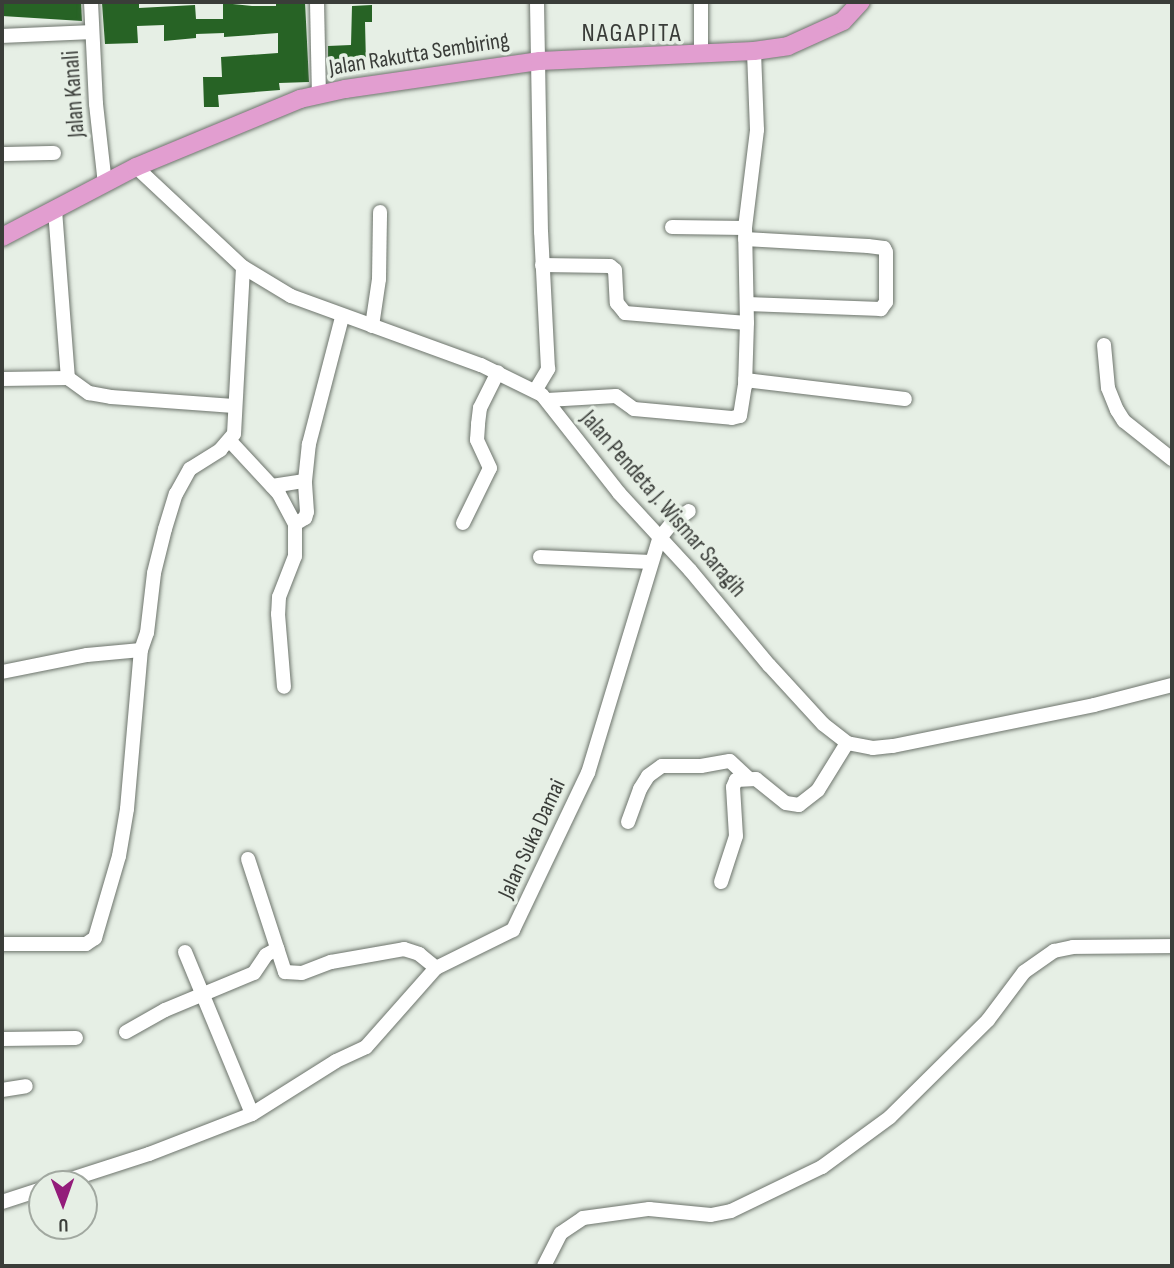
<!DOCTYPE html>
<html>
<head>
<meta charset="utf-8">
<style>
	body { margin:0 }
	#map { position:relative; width:1174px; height:1268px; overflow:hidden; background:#e6efe5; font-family:"Sofia Sans Condensed",sans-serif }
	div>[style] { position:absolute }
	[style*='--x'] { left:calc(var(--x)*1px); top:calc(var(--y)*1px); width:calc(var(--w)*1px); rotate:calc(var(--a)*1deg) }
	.building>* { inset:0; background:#276325 }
	.roads { filter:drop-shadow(0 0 2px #6d746c) drop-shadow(0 0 2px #6d746c) }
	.minor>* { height:14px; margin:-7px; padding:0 7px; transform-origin:7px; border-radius:7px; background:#fff }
	.major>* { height:18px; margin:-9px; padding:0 9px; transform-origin:9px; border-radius:9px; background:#e29ed0 }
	span { translate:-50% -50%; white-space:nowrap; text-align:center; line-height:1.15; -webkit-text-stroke:7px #e6efe5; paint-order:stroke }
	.street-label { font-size:23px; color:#3a3d39 }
	.quarter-label { font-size:26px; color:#3a3d39; letter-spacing:2px }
	.frame { position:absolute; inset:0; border:4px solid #3a3d39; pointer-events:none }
	.north { position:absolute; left:28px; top:1170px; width:70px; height:70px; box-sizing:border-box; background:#e6efe5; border:2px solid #a1a8a0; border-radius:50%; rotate:179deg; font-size:19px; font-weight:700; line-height:28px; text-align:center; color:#3a3d39 }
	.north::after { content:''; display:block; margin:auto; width:24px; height:32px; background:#931c7a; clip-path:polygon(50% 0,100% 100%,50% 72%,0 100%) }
</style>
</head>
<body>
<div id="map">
	<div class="building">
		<i style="clip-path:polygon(2px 2px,81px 2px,82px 21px,2px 16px)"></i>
		<i style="clip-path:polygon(139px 2px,139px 8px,195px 5px,196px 19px,223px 19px,223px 3px,252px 6px,276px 6px,276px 2px,305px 2px,309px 82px,279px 83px,280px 90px,218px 95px,219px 107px,204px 107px,203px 77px,222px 77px,221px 57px,278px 53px,278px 33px,224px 37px,224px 33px,196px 34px,196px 38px,164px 41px,164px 25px,137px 26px,138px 43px,105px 44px,102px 3px)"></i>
		<i style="clip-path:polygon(372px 5px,372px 22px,365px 22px,366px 64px,328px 66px,328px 46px,351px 45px,352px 6px)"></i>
	</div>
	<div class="roads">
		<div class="minor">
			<i style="--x:91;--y:2;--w:102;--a:87.2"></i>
			<i style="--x:96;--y:104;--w:81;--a:83.6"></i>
			<i style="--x:317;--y:2;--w:93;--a:88.8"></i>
			<i style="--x:701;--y:2;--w:51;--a:90"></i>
			<i style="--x:2;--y:36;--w:90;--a:-2.5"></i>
			<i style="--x:2;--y:154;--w:52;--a:-1.1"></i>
			<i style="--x:136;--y:167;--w:146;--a:43.1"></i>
			<i style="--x:243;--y:267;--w:56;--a:31.1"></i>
			<i style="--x:291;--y:296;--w:202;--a:20"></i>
			<i style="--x:481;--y:365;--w:68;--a:26.2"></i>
			<i style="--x:542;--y:395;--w:125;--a:51.8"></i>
			<i style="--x:619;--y:493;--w:105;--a:47.3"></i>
			<i style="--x:690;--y:570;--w:124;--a:50.3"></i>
			<i style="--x:769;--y:665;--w:80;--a:47.5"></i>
			<i style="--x:823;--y:724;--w:31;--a:38"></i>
			<i style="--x:847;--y:743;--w:26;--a:11"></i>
			<i style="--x:873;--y:748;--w:20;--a:-6"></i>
			<i style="--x:893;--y:746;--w:205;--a:-11.5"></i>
			<i style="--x:1094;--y:705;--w:81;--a:-14.4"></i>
			<i style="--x:55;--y:210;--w:169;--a:85.6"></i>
			<i style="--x:68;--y:378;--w:26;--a:36"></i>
			<i style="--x:89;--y:393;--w:22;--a:10"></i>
			<i style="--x:111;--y:397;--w:123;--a:4.2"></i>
			<i style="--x:672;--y:227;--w:73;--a:0.8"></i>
			<i style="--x:745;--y:239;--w:123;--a:3.3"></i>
			<i style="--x:868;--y:246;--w:16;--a:7"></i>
			<i style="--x:884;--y:248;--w:4;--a:63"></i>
			<i style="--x:886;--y:252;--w:50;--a:90"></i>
			<i style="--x:886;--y:302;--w:9;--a:126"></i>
			<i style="--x:881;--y:309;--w:134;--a:-177.9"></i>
			<i style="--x:542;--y:265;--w:68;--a:0.8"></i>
			<i style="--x:610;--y:266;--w:6;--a:39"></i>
			<i style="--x:615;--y:270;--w:33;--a:87"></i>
			<i style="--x:617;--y:303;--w:13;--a:51"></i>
			<i style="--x:625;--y:313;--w:122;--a:4.7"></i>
			<i style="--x:372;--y:326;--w:48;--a:-81.5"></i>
			<i style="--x:379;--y:279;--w:67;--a:-89.1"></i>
			<i style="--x:1104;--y:345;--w:43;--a:84.7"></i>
			<i style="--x:1108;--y:388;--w:24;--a:68"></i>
			<i style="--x:1117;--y:410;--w:13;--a:58"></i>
			<i style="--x:1124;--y:421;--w:61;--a:38.4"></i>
			<i style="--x:2;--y:379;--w:66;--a:-0.9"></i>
			<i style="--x:745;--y:380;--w:161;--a:6.8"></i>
			<i style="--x:535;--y:391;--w:26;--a:-59"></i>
			<i style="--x:548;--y:369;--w:137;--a:-92.9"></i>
			<i style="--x:541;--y:232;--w:230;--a:-91"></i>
			<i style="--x:547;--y:400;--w:69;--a:-3.3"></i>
			<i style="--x:616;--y:396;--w:22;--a:36"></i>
			<i style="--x:634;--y:409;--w:98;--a:5.2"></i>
			<i style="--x:732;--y:418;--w:8;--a:-14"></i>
			<i style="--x:740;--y:416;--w:30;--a:-81"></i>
			<i style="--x:745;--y:386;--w:63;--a:-88.2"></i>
			<i style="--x:747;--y:323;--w:95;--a:-91.2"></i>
			<i style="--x:745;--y:228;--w:99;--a:-83"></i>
			<i style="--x:757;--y:130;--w:79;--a:-92.2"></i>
			<i style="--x:230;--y:441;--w:72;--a:47.2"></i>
			<i style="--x:279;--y:494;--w:34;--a:62"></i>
			<i style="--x:295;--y:524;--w:32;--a:90"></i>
			<i style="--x:295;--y:556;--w:44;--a:111.3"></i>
			<i style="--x:279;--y:597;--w:17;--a:93"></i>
			<i style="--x:278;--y:614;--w:73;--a:85.3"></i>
			<i style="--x:272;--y:486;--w:33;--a:-9"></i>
			<i style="--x:463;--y:523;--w:61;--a:-63.9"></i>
			<i style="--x:490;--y:468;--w:31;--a:-115"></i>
			<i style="--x:477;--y:440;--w:16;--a:-86"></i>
			<i style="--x:478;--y:424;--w:16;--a:-83"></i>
			<i style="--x:480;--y:408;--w:40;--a:-63.4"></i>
			<i style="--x:295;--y:524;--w:12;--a:-31"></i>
			<i style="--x:305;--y:518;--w:6;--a:-72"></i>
			<i style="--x:307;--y:512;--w:31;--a:-94"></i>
			<i style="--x:305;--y:481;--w:37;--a:-84"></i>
			<i style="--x:309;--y:444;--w:131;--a:-75.4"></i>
			<i style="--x:540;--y:557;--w:111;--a:2.6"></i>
			<i style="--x:2;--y:672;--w:87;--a:-11.3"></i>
			<i style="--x:87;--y:655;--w:54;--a:-5.3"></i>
			<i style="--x:628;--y:822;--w:35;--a:-70"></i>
			<i style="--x:640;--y:789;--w:15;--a:-58"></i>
			<i style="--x:648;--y:776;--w:17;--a:-36"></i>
			<i style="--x:662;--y:766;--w:39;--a:0"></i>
			<i style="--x:701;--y:766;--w:29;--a:-10"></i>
			<i style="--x:730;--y:761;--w:25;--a:43"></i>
			<i style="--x:248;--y:859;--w:119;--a:71.9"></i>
			<i style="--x:285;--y:972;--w:17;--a:3"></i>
			<i style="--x:302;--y:973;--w:31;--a:-21"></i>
			<i style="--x:331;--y:962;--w:74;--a:-10.1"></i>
			<i style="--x:404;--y:949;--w:16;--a:18"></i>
			<i style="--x:419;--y:954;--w:22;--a:39"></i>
			<i style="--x:721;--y:882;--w:48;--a:-71.9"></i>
			<i style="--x:736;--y:836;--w:49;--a:-93.5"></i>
			<i style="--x:733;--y:787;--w:8;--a:-67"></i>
			<i style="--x:736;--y:780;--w:20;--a:-3"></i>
			<i style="--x:756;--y:779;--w:38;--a:39"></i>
			<i style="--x:786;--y:803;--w:13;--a:9"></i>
			<i style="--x:799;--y:805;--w:24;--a:-38"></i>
			<i style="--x:818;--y:790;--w:55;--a:-58.3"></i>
			<i style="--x:2;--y:944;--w:84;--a:0"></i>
			<i style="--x:86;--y:944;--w:11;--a:-34"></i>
			<i style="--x:95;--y:938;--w:85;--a:-73.7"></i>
			<i style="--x:119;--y:856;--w:48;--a:-80.3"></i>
			<i style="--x:127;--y:809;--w:160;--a:-85"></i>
			<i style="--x:141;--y:650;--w:18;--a:-71"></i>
			<i style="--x:147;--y:633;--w:60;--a:-83.3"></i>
			<i style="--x:154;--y:573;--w:45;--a:-76"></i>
			<i style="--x:165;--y:529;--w:37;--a:-73"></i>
			<i style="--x:176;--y:494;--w:29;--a:-61"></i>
			<i style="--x:190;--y:469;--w:36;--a:-32"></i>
			<i style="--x:220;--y:450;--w:21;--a:-49"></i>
			<i style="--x:234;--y:434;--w:167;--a:-86.9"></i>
			<i style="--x:185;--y:952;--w:175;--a:67.5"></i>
			<i style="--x:126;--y:1032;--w:45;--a:-29.4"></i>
			<i style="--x:165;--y:1010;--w:96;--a:-22.6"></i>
			<i style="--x:254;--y:973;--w:22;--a:-56"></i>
			<i style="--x:266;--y:955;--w:13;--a:-29"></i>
			<i style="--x:2;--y:1039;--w:74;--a:-0.8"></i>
			<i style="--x:2;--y:1090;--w:24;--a:-9"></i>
			<i style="--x:56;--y:1184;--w:98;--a:-17.9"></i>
			<i style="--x:149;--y:1154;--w:110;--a:-21.2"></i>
			<i style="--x:252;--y:1114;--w:99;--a:-32.2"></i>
			<i style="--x:336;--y:1061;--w:33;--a:-25"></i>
			<i style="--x:366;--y:1047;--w:106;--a:-48.5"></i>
			<i style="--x:436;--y:968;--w:86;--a:-26.3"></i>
			<i style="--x:513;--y:930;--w:174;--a:-64.5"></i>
			<i style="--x:588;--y:773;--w:245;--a:-73.1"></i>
			<i style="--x:659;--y:539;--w:19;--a:-51"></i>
			<i style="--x:671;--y:524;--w:22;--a:-36"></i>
			<i style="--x:2;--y:1202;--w:42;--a:-18"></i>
			<i style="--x:544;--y:1266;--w:37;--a:-63"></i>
			<i style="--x:561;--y:1233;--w:27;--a:-34"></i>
			<i style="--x:583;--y:1218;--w:67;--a:-7.8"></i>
			<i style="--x:649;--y:1209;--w:62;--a:5.5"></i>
			<i style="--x:711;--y:1215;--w:20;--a:-11"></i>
			<i style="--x:731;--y:1211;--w:101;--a:-25.8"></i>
			<i style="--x:822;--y:1167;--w:84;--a:-36.3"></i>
			<i style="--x:890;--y:1117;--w:138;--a:-44.7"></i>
			<i style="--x:988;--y:1020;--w:60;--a:-53.1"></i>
			<i style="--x:1024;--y:972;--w:37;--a:-35"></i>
			<i style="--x:1054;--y:951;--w:19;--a:-12"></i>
			<i style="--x:1073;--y:947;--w:99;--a:-0.6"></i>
		</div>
		<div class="major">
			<i style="--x:2;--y:237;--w:151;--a:-27.6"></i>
			<i style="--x:136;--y:167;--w:178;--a:-22.5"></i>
			<i style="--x:300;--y:99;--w:46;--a:-12.5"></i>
			<i style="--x:345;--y:89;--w:197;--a:-8.2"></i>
			<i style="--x:540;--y:61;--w:214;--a:-2.7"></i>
			<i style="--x:754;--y:51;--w:34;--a:-8"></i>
			<i style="--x:788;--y:46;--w:60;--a:-24.4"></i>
			<i style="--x:843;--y:21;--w:26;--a:-47"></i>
		</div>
	</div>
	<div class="street-label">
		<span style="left:419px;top:54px;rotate:-9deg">Jalan Rakutta Sembiring</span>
		<span style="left:74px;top:94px;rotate:-94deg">Jalan Kanali</span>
		<span style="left:663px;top:504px;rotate:49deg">Jalan Pendeta J. Wismar Saragih</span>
		<span style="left:532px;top:839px;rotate:-65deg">Jalan Suka Damai</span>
	</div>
	<div class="quarter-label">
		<span style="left:632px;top:34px">NAGAPITA</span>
	</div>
	<div class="frame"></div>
	<div class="north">U</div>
</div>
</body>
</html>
